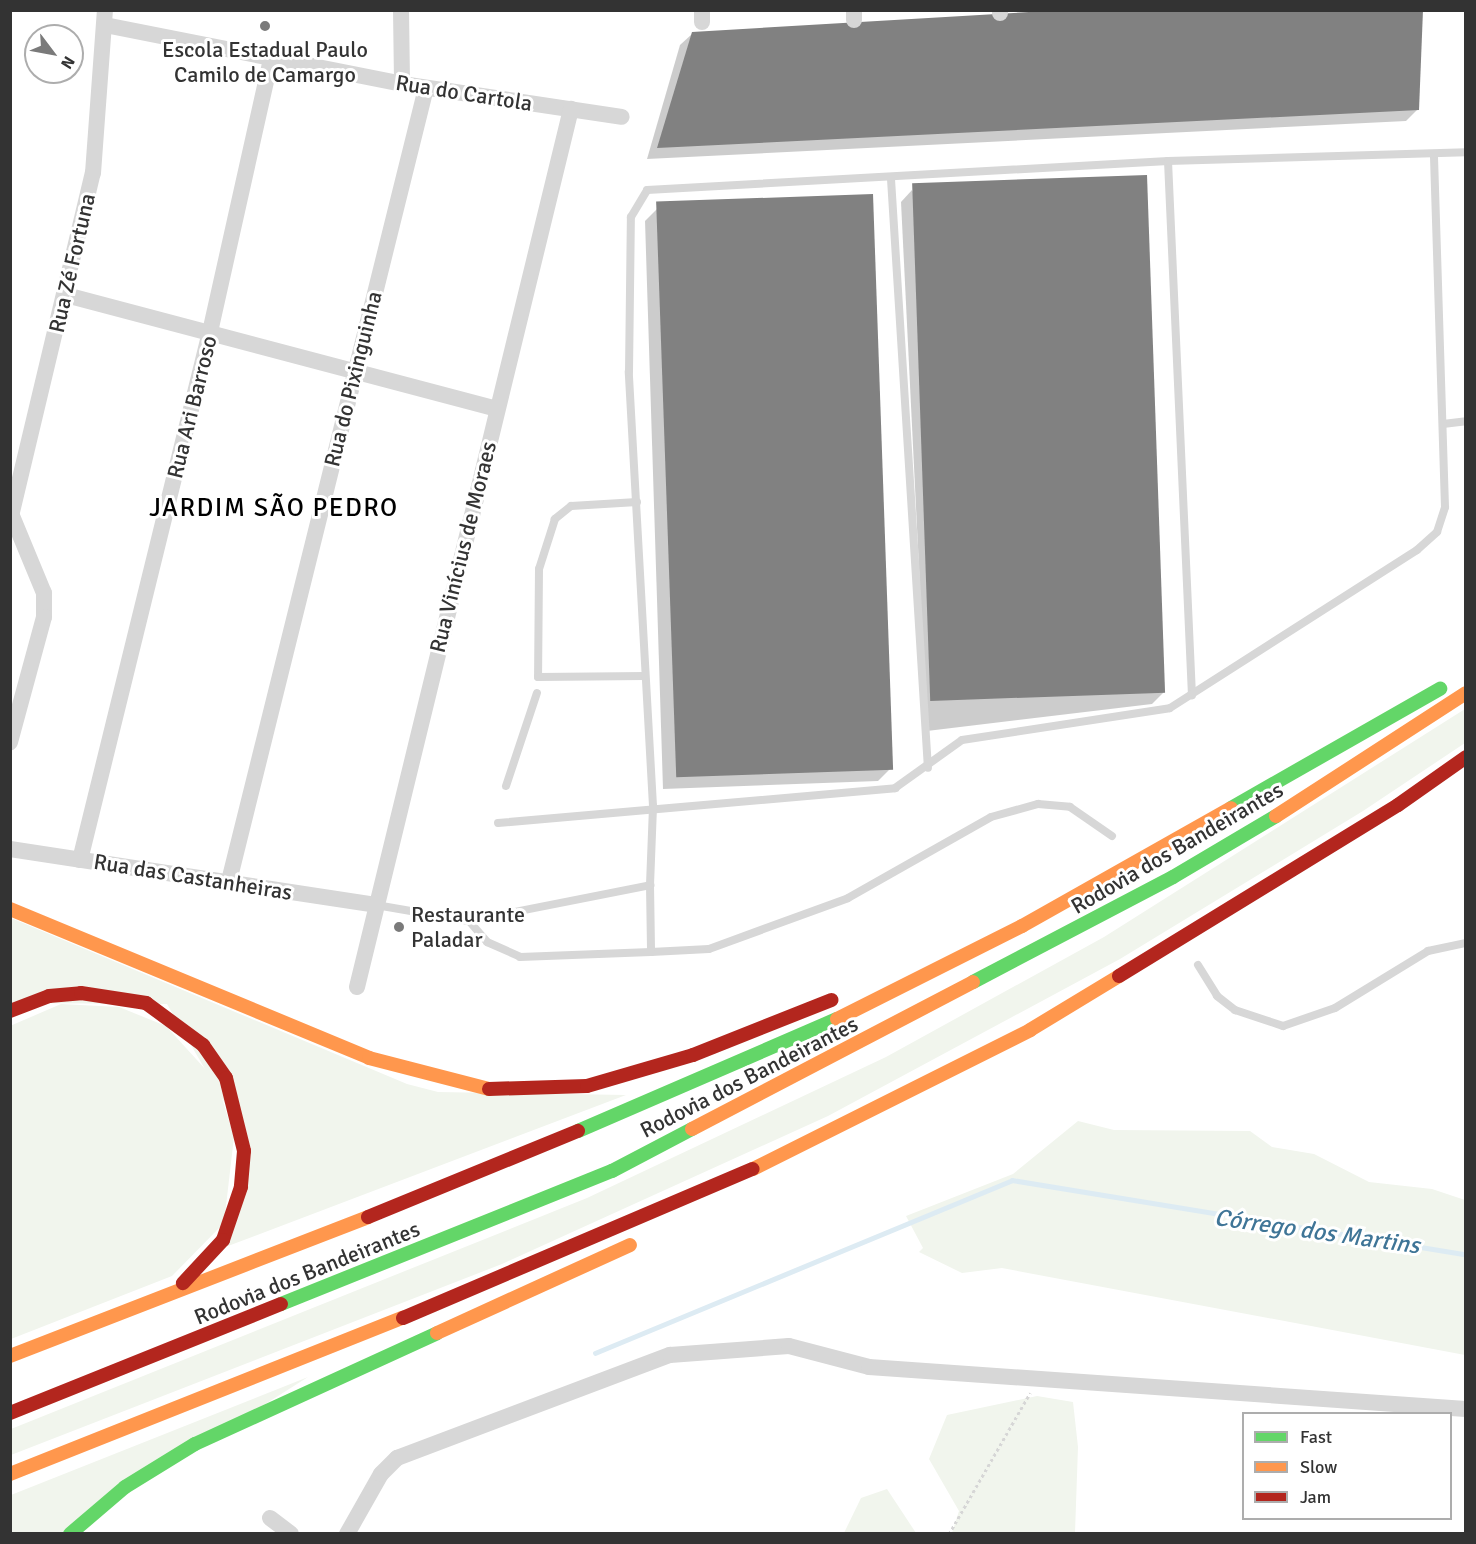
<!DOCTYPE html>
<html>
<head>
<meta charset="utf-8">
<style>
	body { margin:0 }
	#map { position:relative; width:1476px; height:1544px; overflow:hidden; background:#fff; font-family:Signika,sans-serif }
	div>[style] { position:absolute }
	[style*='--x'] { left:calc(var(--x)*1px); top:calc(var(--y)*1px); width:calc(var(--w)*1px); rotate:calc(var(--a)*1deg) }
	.green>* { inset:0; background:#f1f5ed }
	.shadow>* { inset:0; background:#0003 }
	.stream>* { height:4.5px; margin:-2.25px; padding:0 2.25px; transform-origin:2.25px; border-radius:2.25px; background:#ddebf3 }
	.building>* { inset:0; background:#818181; transform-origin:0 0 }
	.path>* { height:3px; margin-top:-1.5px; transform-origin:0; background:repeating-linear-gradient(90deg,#d6d6d6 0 3px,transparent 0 6px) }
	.lane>* { height:8px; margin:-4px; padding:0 4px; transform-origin:4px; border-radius:4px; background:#d7d7d7 }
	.street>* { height:16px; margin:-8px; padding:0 8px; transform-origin:8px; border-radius:8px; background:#d7d7d7 }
	.fast>* { height:14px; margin:-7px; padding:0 7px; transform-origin:7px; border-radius:7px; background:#63d668 }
	.slow>* { height:14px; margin:-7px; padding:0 7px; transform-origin:7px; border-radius:7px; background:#ff974d }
	.jam>* { height:14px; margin:-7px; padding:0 7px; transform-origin:7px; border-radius:7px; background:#b3261e }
	.dots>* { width:16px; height:16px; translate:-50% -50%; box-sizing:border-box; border:3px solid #fff; border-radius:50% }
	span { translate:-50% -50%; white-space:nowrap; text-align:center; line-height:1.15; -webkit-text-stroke:6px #fff; paint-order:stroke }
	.poi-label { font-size:22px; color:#333 }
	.left { translate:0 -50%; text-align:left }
	.street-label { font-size:22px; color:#333 }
	.water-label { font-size:24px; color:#3f7597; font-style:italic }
	.quarter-label { font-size:26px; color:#000; letter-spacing:1.5px }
	.frame { position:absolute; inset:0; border:12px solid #333; pointer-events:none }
	.legend { position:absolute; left:1242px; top:1412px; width:210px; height:108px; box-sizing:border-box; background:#fff; border:2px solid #adadad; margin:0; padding:8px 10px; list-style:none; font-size:18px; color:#333 }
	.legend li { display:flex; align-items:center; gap:12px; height:30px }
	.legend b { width:30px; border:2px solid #adadad }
	.north { position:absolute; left:24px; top:24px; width:60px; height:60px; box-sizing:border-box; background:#fff; border:2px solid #adadad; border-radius:50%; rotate:122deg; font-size:16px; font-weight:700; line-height:24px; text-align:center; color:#333 }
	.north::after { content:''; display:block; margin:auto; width:21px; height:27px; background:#7a7a7a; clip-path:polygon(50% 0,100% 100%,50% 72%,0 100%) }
</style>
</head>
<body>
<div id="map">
	<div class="green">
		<i style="clip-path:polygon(1465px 709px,1465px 743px,1363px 811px,1120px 959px,828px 1116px,502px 1264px,11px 1455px,11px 1429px,587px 1198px,886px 1057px,1104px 937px)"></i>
		<i style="clip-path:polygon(11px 918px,407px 1084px,438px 1092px,626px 1095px,228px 1246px,251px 1148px,167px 1004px,11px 1003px)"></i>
		<i style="clip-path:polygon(61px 1004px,119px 1007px,166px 1026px,217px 1082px,234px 1137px,224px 1223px,172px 1276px,11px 1339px,10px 1026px)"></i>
		<i style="clip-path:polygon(1078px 1121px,1114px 1130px,1250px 1131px,1272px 1147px,1314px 1154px,1369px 1182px,1432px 1189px,1465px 1200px,1465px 1355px,1002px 1268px,962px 1273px,919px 1252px,923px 1248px,906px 1216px,1013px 1174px)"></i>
		<i style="clip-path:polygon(308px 1377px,62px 1533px,11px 1534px,11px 1495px)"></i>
		<i style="clip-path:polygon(1037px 1396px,1073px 1402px,1078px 1447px,1075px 1533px,952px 1533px,959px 1511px,929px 1459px,947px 1415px)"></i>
		<i style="clip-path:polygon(887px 1489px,916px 1533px,844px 1533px,861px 1498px)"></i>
	</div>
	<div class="shadow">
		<i style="clip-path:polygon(692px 34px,1418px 109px,1406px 121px,647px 159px,680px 45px)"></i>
		<i style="clip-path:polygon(912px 190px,1164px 692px,1152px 704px,927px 731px,901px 202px)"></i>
		<i style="clip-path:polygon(657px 209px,890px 769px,878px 781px,663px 789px,645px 221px)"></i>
	</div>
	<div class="stream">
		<i style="--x:595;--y:1353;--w:451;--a:-22.5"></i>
		<i style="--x:1012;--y:1180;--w:460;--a:9.3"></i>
	</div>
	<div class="building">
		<i style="clip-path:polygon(1063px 10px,1423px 10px,1419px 110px,657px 148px,692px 32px)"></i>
		<i style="left:1147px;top:175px;width:518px;height:235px;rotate:88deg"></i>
		<i style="left:873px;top:194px;width:576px;height:217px;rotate:88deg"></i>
	</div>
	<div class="path">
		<i style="--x:949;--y:1534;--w:163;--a:-60.1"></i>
	</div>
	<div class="lane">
		<i style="--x:1168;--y:161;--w:535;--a:87.43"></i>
		<i style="--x:891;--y:179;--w:590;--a:86.41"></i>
		<i style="--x:1443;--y:424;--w:23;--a:-7"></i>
		<i style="--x:637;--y:502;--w:66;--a:176.5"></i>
		<i style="--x:571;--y:506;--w:21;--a:141"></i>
		<i style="--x:555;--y:519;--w:52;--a:107.7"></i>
		<i style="--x:539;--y:569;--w:108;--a:90.5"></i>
		<i style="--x:538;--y:677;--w:107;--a:-0.5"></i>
		<i style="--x:506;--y:786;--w:98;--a:-71.6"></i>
		<i style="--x:498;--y:823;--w:399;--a:-5"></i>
		<i style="--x:895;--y:788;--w:82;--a:-35.6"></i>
		<i style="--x:962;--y:740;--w:210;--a:-8.7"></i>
		<i style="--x:1170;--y:708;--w:293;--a:-32.6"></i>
		<i style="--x:1417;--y:550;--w:27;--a:-42"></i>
		<i style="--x:1437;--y:532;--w:26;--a:-72"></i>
		<i style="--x:1445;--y:507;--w:353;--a:-91.8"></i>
		<i style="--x:650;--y:885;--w:67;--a:89.1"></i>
		<i style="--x:651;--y:952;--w:58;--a:-3"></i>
		<i style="--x:709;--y:949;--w:148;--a:-20.1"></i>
		<i style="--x:848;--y:898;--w:164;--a:-29.5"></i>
		<i style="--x:991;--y:817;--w:49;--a:-15.5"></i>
		<i style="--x:1038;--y:804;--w:32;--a:5"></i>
		<i style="--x:1070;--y:807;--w:51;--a:34.6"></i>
		<i style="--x:376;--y:905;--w:94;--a:9.8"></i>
		<i style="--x:469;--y:921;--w:185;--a:-11.2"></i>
		<i style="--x:650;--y:885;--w:79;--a:-87.8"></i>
		<i style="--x:653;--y:806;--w:435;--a:-93.2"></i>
		<i style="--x:629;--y:372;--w:155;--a:-89.3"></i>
		<i style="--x:631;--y:217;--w:31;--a:-59"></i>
		<i style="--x:647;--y:190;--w:522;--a:-3.19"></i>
		<i style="--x:1168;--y:161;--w:298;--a:-1.7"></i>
		<i style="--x:469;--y:921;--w:28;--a:49"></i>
		<i style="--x:487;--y:942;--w:36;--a:24"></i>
		<i style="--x:520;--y:957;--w:131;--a:-2.2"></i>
		<i style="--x:1198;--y:965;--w:36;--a:58"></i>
		<i style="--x:1217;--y:996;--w:23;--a:38"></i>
		<i style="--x:1235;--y:1010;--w:51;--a:18.4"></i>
		<i style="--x:1283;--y:1026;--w:55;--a:-19.1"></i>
		<i style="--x:1335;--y:1008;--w:109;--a:-31.5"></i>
		<i style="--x:1428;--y:951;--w:39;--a:-12"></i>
	</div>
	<div class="street">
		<i style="--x:401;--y:10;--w:74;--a:89.2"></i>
		<i style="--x:702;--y:10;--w:12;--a:90"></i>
		<i style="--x:854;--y:10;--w:10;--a:90"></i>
		<i style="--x:1000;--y:13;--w:3;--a:-90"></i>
		<i style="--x:105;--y:25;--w:303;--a:11.2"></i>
		<i style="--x:402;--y:84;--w:222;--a:8.5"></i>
		<i style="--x:66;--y:295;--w:445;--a:14.8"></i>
		<i style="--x:10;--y:511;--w:89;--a:67.5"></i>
		<i style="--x:44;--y:593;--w:24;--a:90"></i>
		<i style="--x:44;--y:617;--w:130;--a:105.2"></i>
		<i style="--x:12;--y:512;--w:349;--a:-76.6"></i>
		<i style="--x:93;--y:173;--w:163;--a:-85.8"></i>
		<i style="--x:10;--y:849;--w:370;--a:8.7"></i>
		<i style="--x:80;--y:860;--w:544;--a:-76.17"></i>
		<i style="--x:210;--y:332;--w:281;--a:-77.4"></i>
		<i style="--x:229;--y:881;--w:817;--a:-76.05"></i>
		<i style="--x:357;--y:987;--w:904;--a:-76.3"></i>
		<i style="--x:270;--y:1518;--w:26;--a:37"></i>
		<i style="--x:347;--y:1534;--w:69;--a:-60.5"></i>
		<i style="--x:381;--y:1474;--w:23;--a:-45"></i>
		<i style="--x:397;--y:1458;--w:292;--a:-20.7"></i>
		<i style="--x:670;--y:1355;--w:119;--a:-4.3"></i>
		<i style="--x:789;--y:1346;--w:83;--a:14.7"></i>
		<i style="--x:869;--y:1367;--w:598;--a:4.02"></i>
	</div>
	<div class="fast">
		<i style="--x:1231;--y:808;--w:241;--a:-29.7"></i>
		<i style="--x:973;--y:982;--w:226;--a:-27.7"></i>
		<i style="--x:1173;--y:877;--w:120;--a:-30.6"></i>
		<i style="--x:578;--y:1131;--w:282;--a:-23.4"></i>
		<i style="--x:281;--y:1304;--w:357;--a:-21.9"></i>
		<i style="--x:612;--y:1171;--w:90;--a:-27.7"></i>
		<i style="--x:70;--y:1534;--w:72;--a:-40.5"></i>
		<i style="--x:125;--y:1487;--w:82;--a:-31.6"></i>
		<i style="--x:195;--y:1444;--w:266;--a:-24.6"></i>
	</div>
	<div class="slow">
		<i style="--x:1276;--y:816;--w:226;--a:-32.9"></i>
		<i style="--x:10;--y:909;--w:389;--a:22.5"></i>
		<i style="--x:369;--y:1058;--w:124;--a:14.5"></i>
		<i style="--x:837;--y:1019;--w:207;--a:-26.7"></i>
		<i style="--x:1022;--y:926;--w:240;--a:-29.4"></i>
		<i style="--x:692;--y:1129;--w:317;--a:-27.6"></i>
		<i style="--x:753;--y:1169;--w:310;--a:-26.6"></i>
		<i style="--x:1030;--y:1030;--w:104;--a:-31.2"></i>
		<i style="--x:437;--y:1333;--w:212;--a:-24.5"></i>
		<i style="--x:10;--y:1356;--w:384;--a:-21.2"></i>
		<i style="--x:10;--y:1474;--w:423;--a:-21.7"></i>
	</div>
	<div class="jam">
		<i style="--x:1119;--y:976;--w:327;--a:-31.5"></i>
		<i style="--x:1398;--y:805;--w:83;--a:-35.2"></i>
		<i style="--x:10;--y:1011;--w:42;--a:-21"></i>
		<i style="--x:49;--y:996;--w:32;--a:-5"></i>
		<i style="--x:81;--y:993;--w:66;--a:8.7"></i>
		<i style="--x:146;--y:1003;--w:71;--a:36.4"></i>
		<i style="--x:203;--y:1045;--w:40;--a:55.1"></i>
		<i style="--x:226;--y:1078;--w:75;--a:76.1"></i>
		<i style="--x:244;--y:1151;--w:36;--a:95"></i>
		<i style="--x:241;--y:1187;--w:56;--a:108.8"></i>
		<i style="--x:223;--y:1240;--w:59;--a:132.9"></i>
		<i style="--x:489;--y:1089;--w:98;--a:-1.8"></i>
		<i style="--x:587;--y:1086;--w:110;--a:-16.3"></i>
		<i style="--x:693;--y:1055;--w:149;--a:-21.7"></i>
		<i style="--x:368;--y:1217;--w:227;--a:-22.3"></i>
		<i style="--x:403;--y:1318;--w:380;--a:-23.1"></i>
		<i style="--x:10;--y:1413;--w:292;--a:-21.9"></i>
	</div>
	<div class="dots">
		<i style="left:265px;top:26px;background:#7a7a7a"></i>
		<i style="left:399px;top:927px;background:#7a7a7a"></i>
	</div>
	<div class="poi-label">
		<span style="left:265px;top:62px">Escola Estadual Paulo<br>Camilo de Camargo</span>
		<span class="left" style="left:411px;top:927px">Restaurante<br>Paladar</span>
	</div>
	<div class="street-label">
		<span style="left:464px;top:93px;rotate:9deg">Rua do Cartola</span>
		<span style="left:72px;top:263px;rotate:-77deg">Rua Zé Fortuna</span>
		<span style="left:353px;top:379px;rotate:-76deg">Rua do Pixinguinha</span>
		<span style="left:192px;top:407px;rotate:-76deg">Rua Ari Barroso</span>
		<span style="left:463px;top:547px;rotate:-76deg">Rua Vinícius de Moraes</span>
		<span style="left:1177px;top:848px;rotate:-30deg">Rodovia dos Bandeirantes</span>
		<span style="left:193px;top:877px;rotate:9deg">Rua das Castanheiras</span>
		<span style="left:749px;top:1077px;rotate:-27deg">Rodovia dos Bandeirantes</span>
		<span style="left:307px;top:1273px;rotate:-22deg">Rodovia dos Bandeirantes</span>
	</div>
	<div class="water-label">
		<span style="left:1317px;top:1232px;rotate:8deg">Córrego dos Martins</span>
	</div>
	<div class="quarter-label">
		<span style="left:274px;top:509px">JARDIM SÃO PEDRO</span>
	</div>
	<div class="frame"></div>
	<ul class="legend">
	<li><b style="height:8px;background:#63d668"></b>Fast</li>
	<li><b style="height:8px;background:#ff974d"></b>Slow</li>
	<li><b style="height:8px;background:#b3261e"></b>Jam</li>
	</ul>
	<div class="north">N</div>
</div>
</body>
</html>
